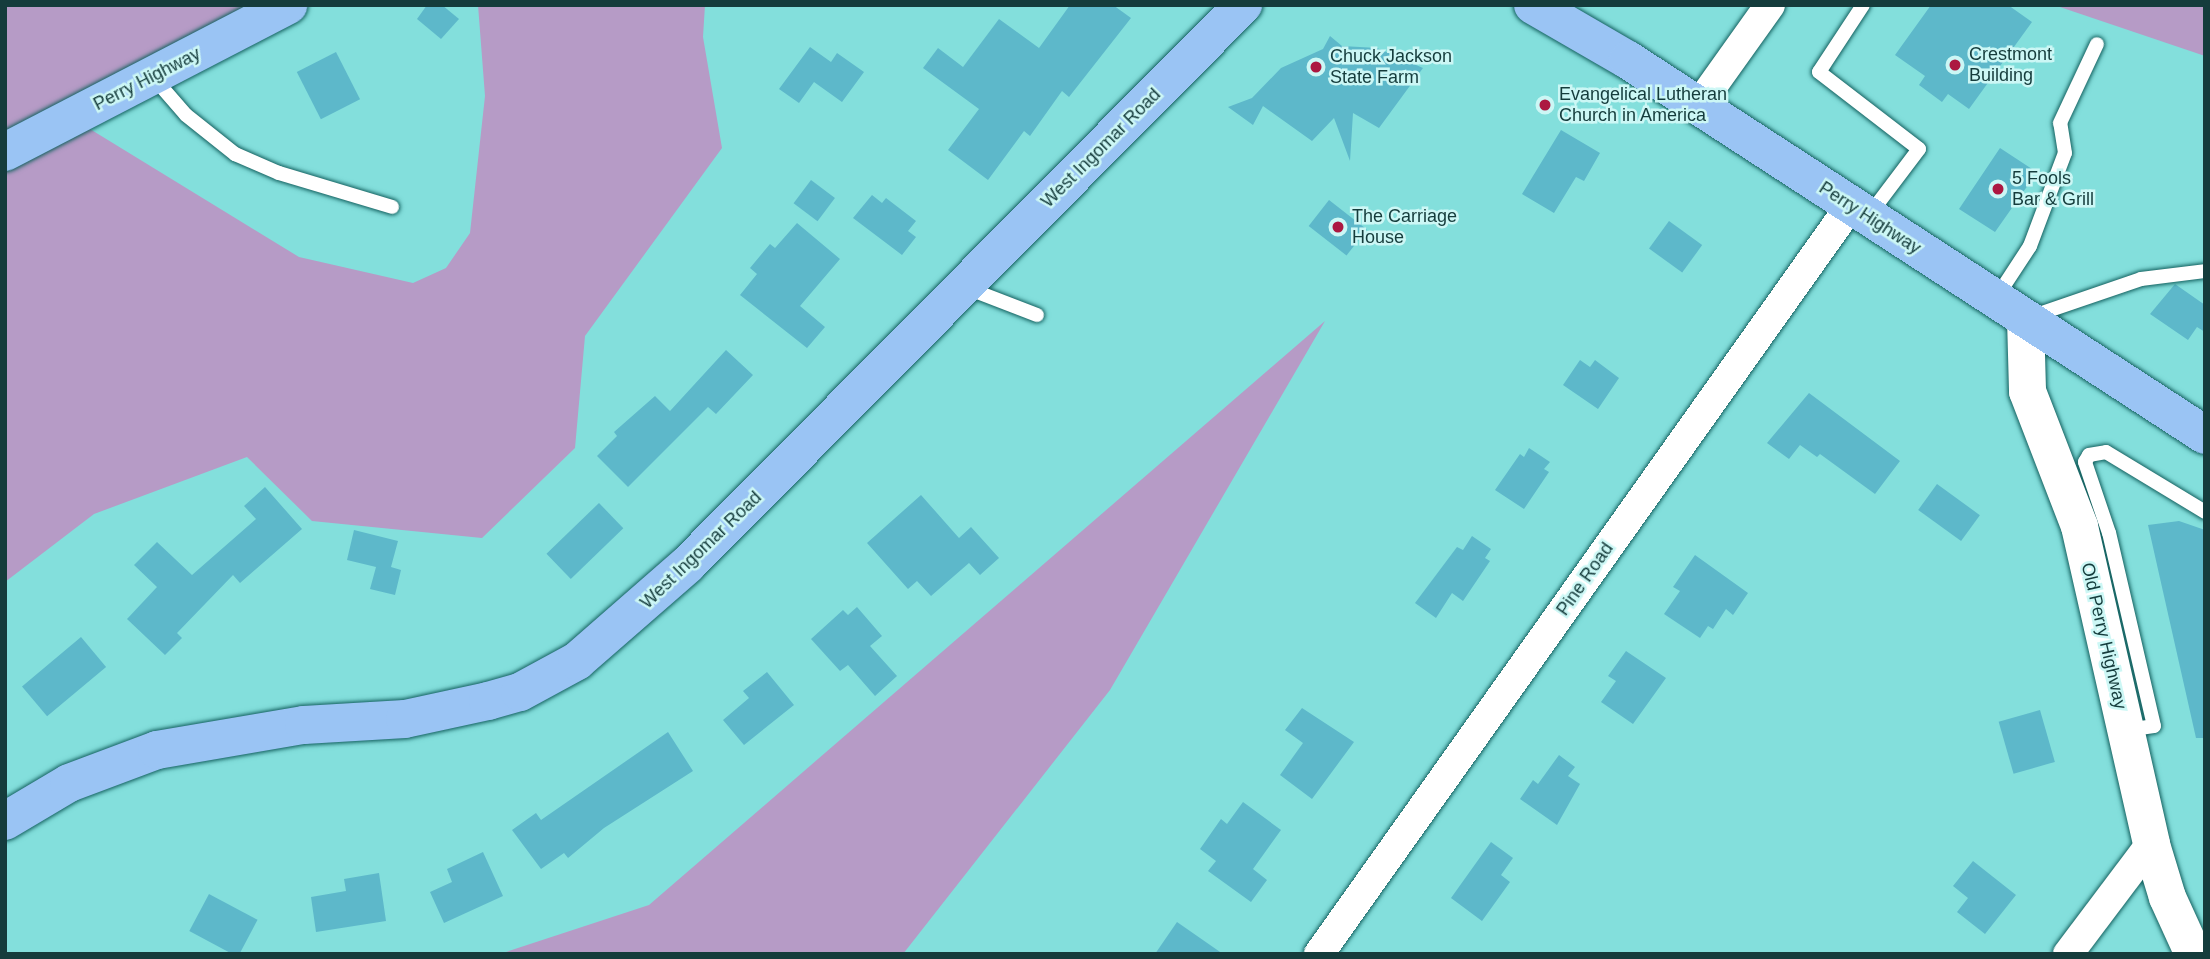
<!DOCTYPE html>
<html>
<head>
<meta charset="utf-8">
<style>
	body { margin:0 }
	#map { position:relative; width:2210px; height:959px; overflow:hidden; background:#83dfdc; font-family:Helvetica,sans-serif }
	div>[style] { position:absolute }
	[style*='--x'] { left:calc(var(--x)*1px); top:calc(var(--y)*1px); width:calc(var(--w)*1px); rotate:calc(var(--a)*1deg) }
	.green>* { inset:0; background:#b69bc6 }
	.building>* { inset:0; background:#5db8ca; transform-origin:0 0 }
	.roads { filter:drop-shadow(0 0 2px #146160) drop-shadow(0 0 2px #146160) }
	.service>* { height:14px; margin:-7px; padding:0 7px; transform-origin:7px; border-radius:7px; background:#fff }
	.minor>* { height:30px; margin:-15px; padding:0 15px; transform-origin:15px; border-radius:15px; background:#fff }
	.tertiary>* { height:37px; margin:-18.5px; padding:0 18.5px; transform-origin:18.5px; border-radius:18.5px; background:#fff }
	.primary>* { height:38px; margin:-19px; padding:0 19px; transform-origin:19px; border-radius:19px; background:#9ac4f4 }
	.dots>* { width:19px; height:19px; translate:-50% -50%; box-sizing:border-box; border:4px solid #ccf7f5; border-radius:50% }
	span { translate:-50% -50%; white-space:nowrap; text-align:center; line-height:1.15; -webkit-text-stroke:5px #ccf7f5; paint-order:stroke }
	.poi-label { font-size:18px; color:#153c3c }
	.left { translate:0 -50%; text-align:left }
	.street-label { font-size:18px; color:#153c3c }
	.frame { position:absolute; inset:0; border:7px solid #153c3c; pointer-events:none }
</style>
</head>
<body>
<div id="map">
	<div class="green">
		<i style="clip-path:polygon(5px 5px,288px 5px,72px 118px,299px 257px,413px 283px,446px 268px,470px 233px,485px 96px,478px 5px,705px 5px,703px 37px,722px 148px,585px 336px,575px 448px,482px 538px,312px 521px,247px 457px,94px 514px,5px 582px)"></i>
		<i style="clip-path:polygon(2205px 5px,2205px 56px,2057px 6px,2058px 5px)"></i>
		<i style="clip-path:polygon(1325px 321px,1110px 690px,903px 954px,500px 954px,649px 905px)"></i>
	</div>
	<div class="building">
		<i style="clip-path:polygon(427px 5px,442px 5px,459px 19px,441px 39px,417px 19px)"></i>
		<i style="clip-path:polygon(1070px 5px,1113px 5px,1131px 18px,1069px 97px,1062px 91px,1030px 136px,1024px 131px,988px 180px,948px 150px,979px 109px,923px 68px,938px 48px,963px 67px,999px 19px,1039px 48px)"></i>
		<i style="clip-path:polygon(1931px 5px,2008px 5px,2032px 22px,1969px 109px,1948px 94px,1942px 102px,1919px 85px,1925px 76px,1895px 55px)"></i>
		<i style="clip-path:polygon(1330px 36px,1342px 46px,1377px 48px,1423px 68px,1379px 128px,1353px 113px,1350px 161px,1334px 118px,1312px 141px,1263px 106px,1253px 125px,1228px 107px,1252px 98px,1281px 68px,1323px 49px)"></i>
		<i style="clip-path:polygon(810px 47px,831px 62px,837px 53px,864px 72px,842px 102px,814px 82px,799px 103px,779px 89px)"></i>
		<i style="left:336px;top:52px;width:53px;height:44px;rotate:63deg"></i>
		<i style="clip-path:polygon(1561px 130px,1600px 153px,1584px 181px,1576px 177px,1554px 213px,1522px 194px)"></i>
		<i style="clip-path:polygon(2000px 148px,2032px 169px,2028px 174px,2033px 178px,1995px 232px,1959px 209px)"></i>
		<i style="left:811px;top:180px;width:30px;height:29px;rotate:37deg"></i>
		<i style="clip-path:polygon(872px 195px,882px 203px,886px 198px,916px 221px,908px 231px,916px 237px,902px 255px,853px 218px)"></i>
		<i style="left:1329px;top:200px;width:48px;height:33px;rotate:38deg"></i>
		<i style="left:1669px;top:221px;width:41px;height:34px;rotate:36deg"></i>
		<i style="clip-path:polygon(797px 223px,840px 259px,800px 306px,825px 327px,807px 348px,740px 295px,757px 274px,750px 268px,770px 244px,775px 248px)"></i>
		<i style="clip-path:polygon(2175px 284px,2205px 305px,2205px 332px,2197px 327px,2188px 340px,2150px 314px)"></i>
		<i style="clip-path:polygon(726px 350px,753px 375px,716px 414px,708px 407px,628px 487px,597px 456px,617px 436px,614px 432px,655px 396px,670px 411px)"></i>
		<i style="clip-path:polygon(1580px 360px,1590px 367px,1595px 360px,1619px 378px,1598px 409px,1563px 385px)"></i>
		<i style="clip-path:polygon(1809px 393px,1900px 461px,1875px 494px,1820px 454px,1817px 457px,1800px 445px,1789px 459px,1767px 443px)"></i>
		<i style="clip-path:polygon(1529px 448px,1550px 462px,1544px 469px,1549px 472px,1524px 509px,1495px 490px,1520px 454px,1524px 457px)"></i>
		<i style="left:1937px;top:484px;width:53px;height:32px;rotate:36deg"></i>
		<i style="clip-path:polygon(265px 487px,302px 529px,240px 583px,233px 575px,177px 633px,182px 638px,165px 655px,127px 619px,157px 587px,134px 565px,157px 542px,192px 575px,256px 519px,244px 506px)"></i>
		<i style="clip-path:polygon(921px 495px,959px 538px,971px 527px,999px 558px,980px 575px,969px 563px,931px 596px,917px 581px,908px 589px,867px 543px)"></i>
		<i style="left:599px;top:503px;width:35px;height:73px;rotate:46deg"></i>
		<i style="clip-path:polygon(2179px 521px,2205px 530px,2205px 738px,2196px 738px,2148px 525px)"></i>
		<i style="clip-path:polygon(354px 530px,398px 541px,391px 567px,401px 570px,395px 595px,370px 589px,376px 567px,347px 560px)"></i>
		<i style="clip-path:polygon(1472px 536px,1491px 549px,1485px 558px,1490px 561px,1463px 601px,1452px 593px,1436px 618px,1415px 603px,1457px 547px,1463px 550px)"></i>
		<i style="clip-path:polygon(1695px 555px,1748px 593px,1733px 615px,1726px 609px,1713px 629px,1708px 626px,1700px 638px,1664px 614px,1680px 591px,1673px 587px)"></i>
		<i style="clip-path:polygon(857px 607px,882px 636px,870px 646px,897px 676px,875px 696px,848px 665px,840px 671px,811px 639px,843px 610px,848px 615px)"></i>
		<i style="left:81px;top:637px;width:39px;height:77px;rotate:50deg"></i>
		<i style="clip-path:polygon(1626px 651px,1666px 678px,1633px 724px,1601px 702px,1616px 681px,1608px 676px)"></i>
		<i style="clip-path:polygon(767px 672px,794px 705px,744px 745px,723px 720px,749px 698px,743px 691px)"></i>
		<i style="clip-path:polygon(1302px 708px,1354px 742px,1312px 799px,1280px 775px,1303px 743px,1285px 730px)"></i>
		<i style="left:2040px;top:710px;width:54px;height:43px;rotate:74deg"></i>
		<i style="clip-path:polygon(668px 732px,693px 771px,604px 828px,568px 858px,564px 853px,541px 869px,512px 830px,536px 813px,541px 820px)"></i>
		<i style="clip-path:polygon(1559px 755px,1575px 767px,1568px 776px,1580px 784px,1557px 825px,1520px 799px,1533px 780px,1538px 784px)"></i>
		<i style="clip-path:polygon(1243px 802px,1281px 830px,1253px 869px,1267px 880px,1251px 902px,1208px 871px,1216px 861px,1200px 849px,1221px 819px,1227px 824px)"></i>
		<i style="clip-path:polygon(1491px 842px,1513px 858px,1501px 875px,1510px 882px,1482px 921px,1451px 898px)"></i>
		<i style="clip-path:polygon(483px 852px,503px 896px,444px 923px,430px 892px,452px 882px,447px 869px)"></i>
		<i style="clip-path:polygon(1973px 861px,2016px 895px,1985px 934px,1957px 912px,1968px 898px,1953px 886px)"></i>
		<i style="clip-path:polygon(379px 873px,386px 921px,316px 932px,311px 897px,346px 891px,344px 879px)"></i>
		<i style="left:209px;top:894px;width:55px;height:42px;rotate:28deg"></i>
		<i style="clip-path:polygon(1177px 922px,1223px 954px,1155px 954px)"></i>
	</div>
	<div class="roads">
		<div class="service">
			<i style="--x:1863;--y:5;--w:80;--a:123.3"></i>
			<i style="--x:1819;--y:72;--w:126;--a:37.6"></i>
			<i style="--x:1919;--y:149;--w:83;--a:127.1"></i>
			<i style="--x:153;--y:77;--w:50;--a:49"></i>
			<i style="--x:186;--y:115;--w:63;--a:38.5"></i>
			<i style="--x:235;--y:154;--w:48;--a:23.4"></i>
			<i style="--x:279;--y:173;--w:118;--a:16.7"></i>
			<i style="--x:967;--y:288;--w:75;--a:21.1"></i>
			<i style="--x:1996;--y:298;--w:62;--a:-56.8"></i>
			<i style="--x:2030;--y:246;--w:99;--a:-69.4"></i>
			<i style="--x:2065;--y:153;--w:30;--a:-99"></i>
			<i style="--x:2060;--y:123;--w:87;--a:-64.9"></i>
			<i style="--x:2033;--y:316;--w:114;--a:-18.9"></i>
			<i style="--x:2141;--y:279;--w:64;--a:-7.1"></i>
			<i style="--x:2126;--y:730;--w:28;--a:-8"></i>
			<i style="--x:2154;--y:726;--w:198;--a:-103.1"></i>
			<i style="--x:2109;--y:533;--w:75;--a:-108.7"></i>
			<i style="--x:2085;--y:462;--w:8;--a:-60"></i>
			<i style="--x:2089;--y:455;--w:17;--a:-10"></i>
			<i style="--x:2106;--y:452;--w:116;--a:31.2"></i>
		</div>
		<div class="minor">
			<i style="--x:1698;--y:106;--w:124;--a:-54.5"></i>
			<i style="--x:1319;--y:954;--w:919;--a:-54.61"></i>
			<i style="--x:2068;--y:954;--w:138;--a:-53"></i>
		</div>
		<div class="tertiary">
			<i style="--x:2025;--y:318;--w:73;--a:88.4"></i>
			<i style="--x:2027;--y:391;--w:145;--a:68.9"></i>
			<i style="--x:2079;--y:526;--w:326;--a:77.2"></i>
			<i style="--x:2151;--y:844;--w:55;--a:73.2"></i>
			<i style="--x:2167;--y:897;--w:63;--a:65.5"></i>
		</div>
		<div class="primary">
			<i style="--x:1533;--y:5;--w:110;--a:30.1"></i>
			<i style="--x:1628;--y:60;--w:688;--a:33.02"></i>
			<i style="--x:5;--y:152;--w:319;--a:-27.4"></i>
			<i style="--x:5;--y:821;--w:74;--a:-30.7"></i>
			<i style="--x:69;--y:783;--w:94;--a:-20.6"></i>
			<i style="--x:157;--y:750;--w:149;--a:-9.7"></i>
			<i style="--x:304;--y:725;--w:101;--a:-3.4"></i>
			<i style="--x:405;--y:719;--w:85;--a:-12.2"></i>
			<i style="--x:488;--y:701;--w:33;--a:-16"></i>
			<i style="--x:520;--y:692;--w:65;--a:-28.5"></i>
			<i style="--x:577;--y:661;--w:147;--a:-41.1"></i>
			<i style="--x:688;--y:564;--w:788;--a:-45.21"></i>
		</div>
	</div>
	<div class="dots">
		<i style="left:1955px;top:65px;background:#ac1841"></i>
		<i style="left:1316px;top:67px;background:#ac1841"></i>
		<i style="left:1545px;top:105px;background:#ac1841"></i>
		<i style="left:1998px;top:189px;background:#ac1841"></i>
		<i style="left:1338px;top:227px;background:#ac1841"></i>
	</div>
	<div class="poi-label">
		<span class="left" style="left:1969px;top:65px">Crestmont<br>Building</span>
		<span class="left" style="left:1330px;top:67px">Chuck Jackson<br>State Farm</span>
		<span class="left" style="left:1559px;top:105px">Evangelical Lutheran<br>Church in America</span>
		<span class="left" style="left:2012px;top:189px">5 Fools<br>Bar &amp; Grill</span>
		<span class="left" style="left:1352px;top:227px">The Carriage<br>House</span>
	</div>
	<div class="street-label">
		<span style="left:147px;top:79px;rotate:-27deg">Perry Highway</span>
		<span style="left:1101px;top:148px;rotate:-45deg">West Ingomar Road</span>
		<span style="left:1870px;top:218px;rotate:33deg">Perry Highway</span>
		<span style="left:701px;top:550px;rotate:-44deg">West Ingomar Road</span>
		<span style="left:1585px;top:579px;rotate:-55deg">Pine Road</span>
		<span style="left:2104px;top:636px;rotate:77deg">Old Perry Highway</span>
	</div>
	<div class="frame"></div>
</div>
</body>
</html>
